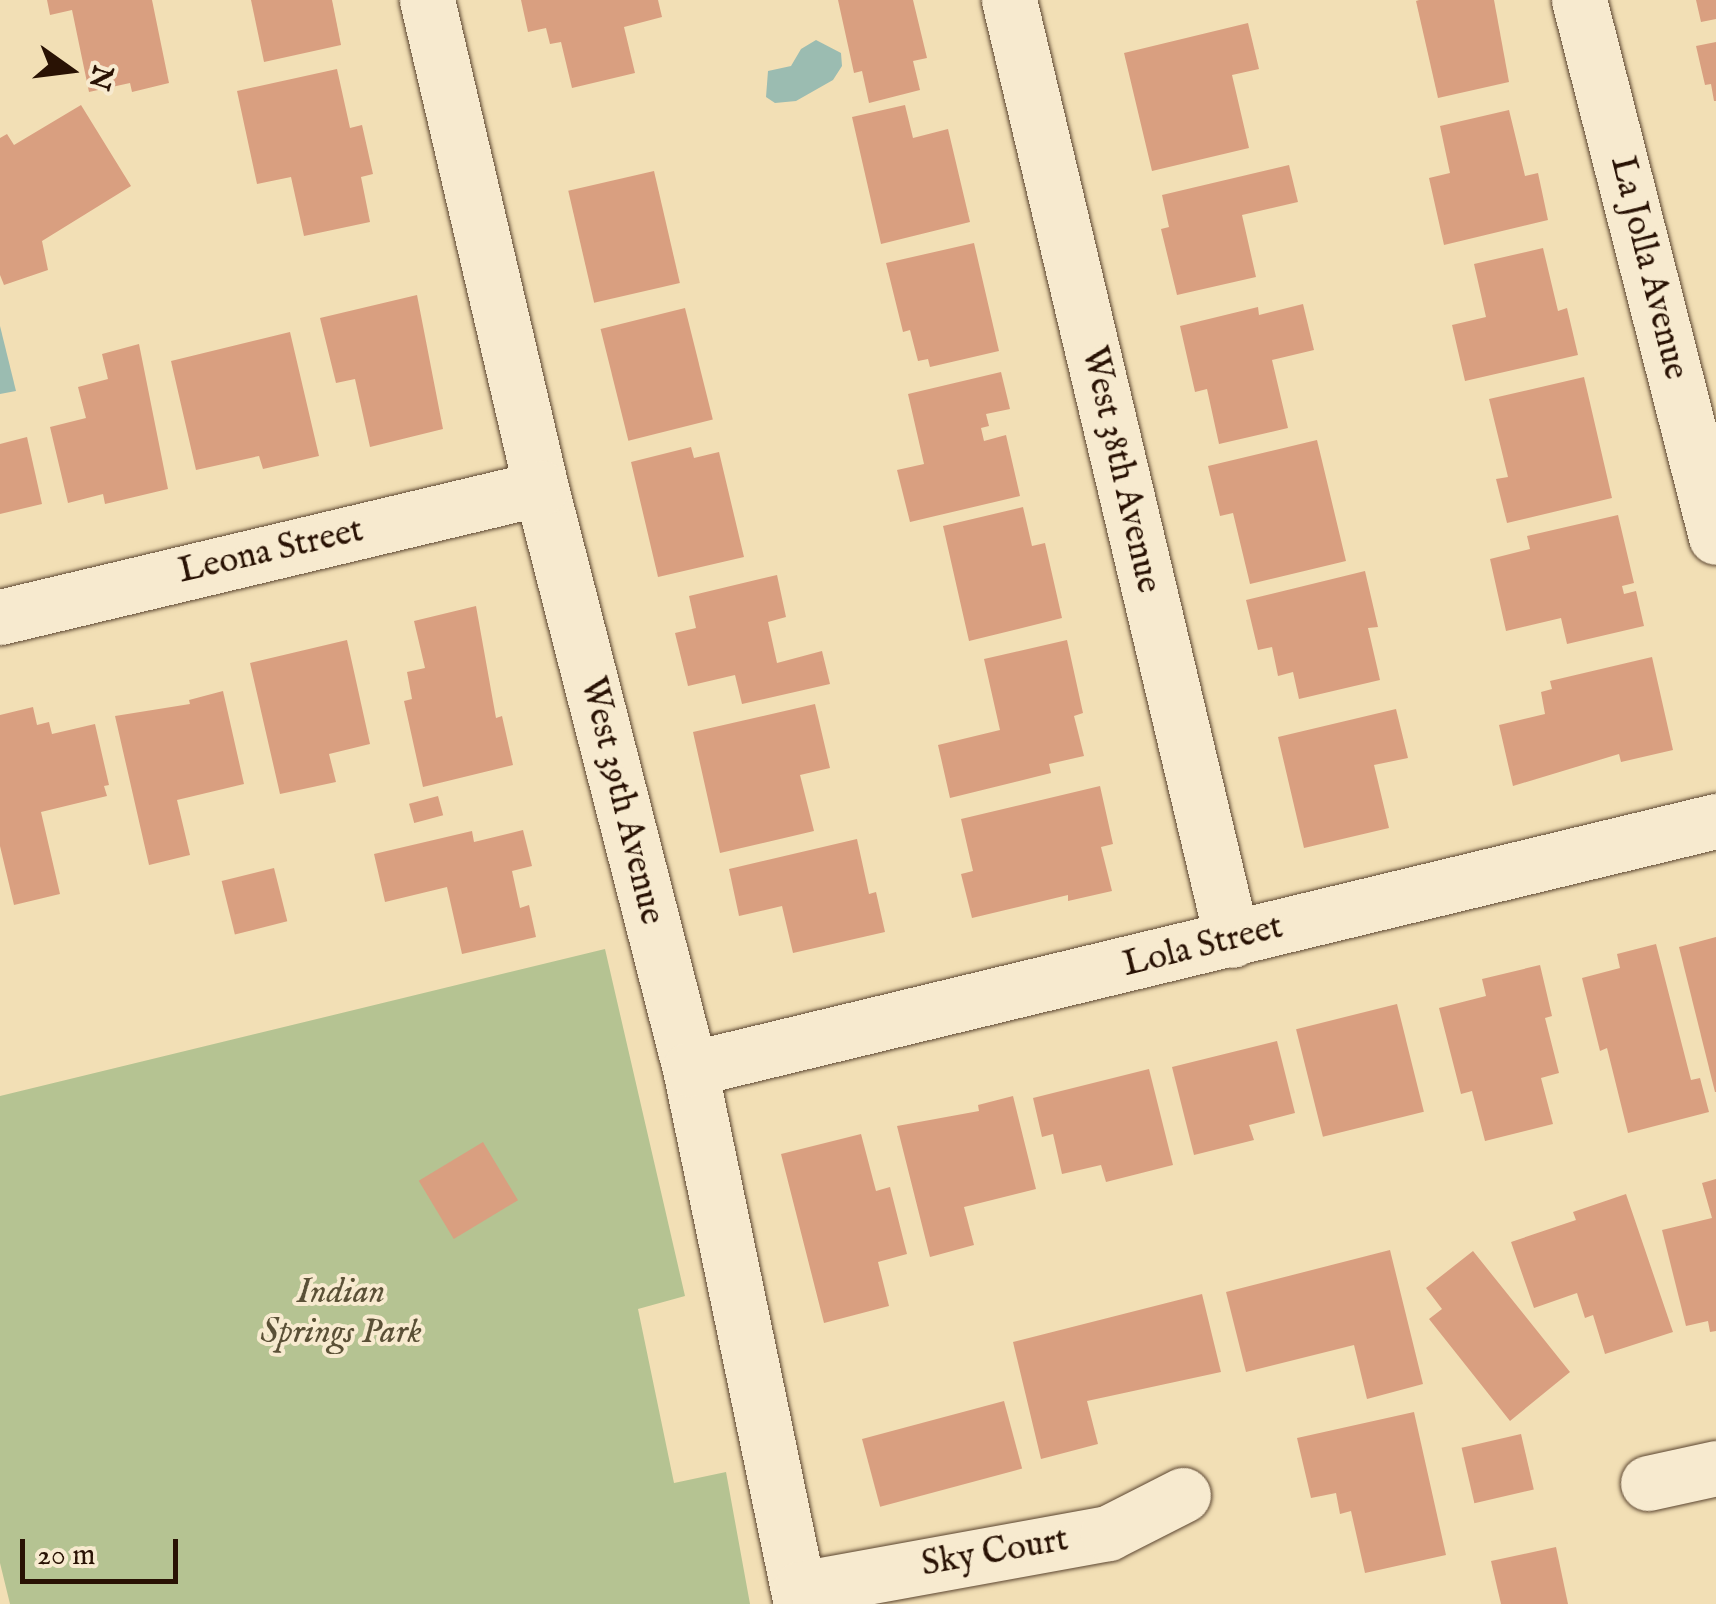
<!DOCTYPE html>
<html>
<head>
<meta charset="utf-8">
<style>
	body { margin:0 }
	#map { position:relative; width:1716px; height:1604px; overflow:hidden; background:#f2dfb5; font-family:"IM FELL English",serif }
	div>[style] { position:absolute }
	[style*='--x'] { left:calc(var(--x)*1px); top:calc(var(--y)*1px); width:calc(var(--w)*1px); rotate:calc(var(--a)*1deg) }
	.green>* { inset:0; background:#b5c392 }
	.water>* { inset:0; background:#9bbcb1 }
	.building>* { inset:0; background:#d99f80; transform-origin:0 0 }
	.roads { filter:drop-shadow(0 0 2px #5b4530) drop-shadow(0 0 2px #5b4530) }
	.minor>* { height:55px; margin:-27.5px; padding:0 27.5px; transform-origin:27.5px; border-radius:27.5px; background:#f7eacf }
	span { translate:-50% -50%; white-space:nowrap; text-align:center; line-height:1.15; -webkit-text-stroke:8px #f7eacf; paint-order:stroke }
	.street-label { font-size:35px; color:#291204 }
	.park-label { font-size:35px; color:#5a5036; font-style:italic }
	.north { position:absolute; left:20px; top:20px; width:100px; height:100px; -webkit-text-stroke:8px #f7eacf; paint-order:stroke; rotate:104deg; font-size:28px; font-weight:700; line-height:40px; text-align:center; color:#291204 }
	.north::after { content:''; display:block; margin:auto; width:35px; height:45px; background:#291204; clip-path:polygon(50% 0,100% 100%,50% 72%,0 100%) }
	.scale { position:absolute; left:20px; top:1539px; width:158px; height:45px; box-sizing:border-box; border:5px solid #291204; border-top:0; padding-left:12px; font-size:30px; line-height:35px; white-space:nowrap; color:#291204; -webkit-text-stroke:8px #f7eacf; paint-order:stroke }
</style>
</head>
<body>
<div id="map">
	<div class="green">
		<i style="clip-path:polygon(605px 949px,685px 1296px,638px 1309px,674px 1483px,726px 1472px,750px 1604px,10px 1604px,0 1563px,0 1096px)"></i>
	</div>
	<div class="water">
		<i style="clip-path:polygon(816px 40px,841px 53px,842px 66px,833px 80px,796px 101px,775px 103px,766px 97px,768px 71px,791px 66px,801px 49px)"></i>
		<i style="clip-path:polygon(0 326px,16px 391px,0 394px)"></i>
	</div>
	<div class="building">
		<i style="clip-path:polygon(47px 0,152px 0,169px 83px,132px 92px,130px 83px,89px 92px,72px 10px,50px 15px)"></i>
		<i style="clip-path:polygon(251px 0,332px 0,341px 45px,264px 62px)"></i>
		<i style="clip-path:polygon(521px 0,658px 0,662px 17px,624px 27px,635px 73px,572px 88px,561px 42px,550px 44px,546px 28px,528px 32px)"></i>
		<i style="clip-path:polygon(838px 0,913px 0,927px 58px,913px 61px,920px 90px,869px 103px,862px 71px,854px 73px)"></i>
		<i style="clip-path:polygon(1419px 0,1494px 0,1509px 82px,1438px 98px,1416px 1px)"></i>
		<i style="clip-path:polygon(1696px 0,1716px 0,1716px 19px,1701px 22px)"></i>
		<i style="clip-path:polygon(1248px 23px,1259px 69px,1232px 75px,1249px 148px,1152px 171px,1124px 53px)"></i>
		<i style="clip-path:polygon(1716px 42px,1716px 101px,1714px 101px,1711px 84px,1705px 85px,1696px 46px)"></i>
		<i style="clip-path:polygon(337px 69px,350px 128px,362px 125px,373px 174px,361px 177px,370px 222px,304px 236px,291px 177px,257px 184px,237px 91px)"></i>
		<i style="clip-path:polygon(81px 105px,131px 186px,42px 241px,48px 270px,4px 285px,0 275px,0 138px,7px 134px,14px 145px)"></i>
		<i style="clip-path:polygon(905px 105px,913px 138px,948px 129px,970px 222px,881px 244px,852px 117px)"></i>
		<i style="clip-path:polygon(1509px 110px,1525px 176px,1538px 173px,1548px 220px,1444px 245px,1429px 178px,1450px 173px,1440px 126px)"></i>
		<i style="clip-path:polygon(1289px 165px,1298px 202px,1242px 215px,1256px 277px,1177px 295px,1161px 229px,1169px 227px,1162px 195px)"></i>
		<i style="left:654px;top:171px;width:115px;height:88px;rotate:77deg"></i>
		<i style="clip-path:polygon(974px 243px,999px 351px,930px 367px,928px 359px,918px 361px,910px 330px,903px 332px,886px 263px)"></i>
		<i style="clip-path:polygon(1543px 248px,1558px 311px,1567px 308px,1578px 355px,1465px 381px,1452px 325px,1486px 317px,1474px 264px)"></i>
		<i style="clip-path:polygon(417px 295px,443px 429px,370px 447px,355px 379px,336px 383px,320px 318px)"></i>
		<i style="clip-path:polygon(1303px 304px,1314px 350px,1272px 360px,1288px 428px,1219px 444px,1207px 389px,1195px 392px,1180px 326px,1258px 307px,1259px 315px)"></i>
		<i style="left:685px;top:308px;width:115px;height:87px;rotate:76deg"></i>
		<i style="clip-path:polygon(290px 332px,319px 456px,263px 469px,259px 456px,196px 470px,171px 361px)"></i>
		<i style="clip-path:polygon(139px 344px,168px 489px,105px 504px,103px 494px,68px 503px,50px 427px,86px 418px,78px 387px,108px 379px,102px 354px)"></i>
		<i style="clip-path:polygon(1001px 372px,1010px 409px,986px 414px,989px 426px,981px 428px,984px 441px,1006px 435px,1020px 496px,910px 522px,897px 470px,924px 464px,908px 394px)"></i>
		<i style="clip-path:polygon(1584px 377px,1612px 498px,1507px 523px,1496px 479px,1508px 477px,1489px 399px)"></i>
		<i style="clip-path:polygon(27px 437px,42px 504px,0 514px,0 444px)"></i>
		<i style="clip-path:polygon(1317px 440px,1346px 561px,1250px 584px,1233px 513px,1220px 516px,1208px 466px)"></i>
		<i style="clip-path:polygon(691px 447px,694px 458px,719px 452px,744px 557px,658px 577px,631px 462px)"></i>
		<i style="clip-path:polygon(1023px 507px,1032px 546px,1045px 543px,1062px 618px,969px 641px,943px 526px)"></i>
		<i style="clip-path:polygon(1618px 515px,1634px 583px,1622px 586px,1624px 594px,1636px 591px,1644px 626px,1567px 644px,1561px 618px,1506px 631px,1490px 559px,1530px 549px,1527px 536px)"></i>
		<i style="clip-path:polygon(1365px 571px,1378px 627px,1368px 628px,1380px 680px,1299px 699px,1293px 672px,1278px 676px,1272px 647px,1258px 650px,1246px 600px)"></i>
		<i style="clip-path:polygon(777px 575px,786px 617px,768px 622px,777px 663px,822px 651px,830px 684px,742px 704px,735px 675px,688px 686px,675px 633px,696px 628px,689px 596px)"></i>
		<i style="clip-path:polygon(476px 606px,496px 718px,502px 716px,513px 765px,423px 787px,404px 701px,412px 699px,407px 672px,425px 668px,414px 621px)"></i>
		<i style="clip-path:polygon(347px 640px,370px 744px,329px 754px,336px 782px,280px 794px,250px 663px)"></i>
		<i style="clip-path:polygon(1067px 640px,1083px 713px,1074px 716px,1084px 756px,1049px 764px,1051px 773px,950px 798px,938px 745px,1000px 730px,984px 659px)"></i>
		<i style="clip-path:polygon(1652px 657px,1673px 750px,1621px 762px,1619px 754px,1513px 786px,1499px 725px,1545px 714px,1541px 692px,1552px 689px,1550px 681px)"></i>
		<i style="clip-path:polygon(223px 691px,244px 784px,177px 800px,190px 855px,149px 865px,115px 716px,190px 704px,189px 700px)"></i>
		<i style="clip-path:polygon(815px 704px,830px 768px,800px 775px,814px 831px,720px 853px,693px 732px)"></i>
		<i style="clip-path:polygon(33px 707px,37px 725px,49px 722px,52px 734px,95px 724px,109px 785px,104px 786px,107px 796px,41px 812px,60px 894px,14px 905px,0 846px,0 715px)"></i>
		<i style="clip-path:polygon(1396px 709px,1408px 758px,1374px 765px,1389px 828px,1304px 848px,1278px 737px)"></i>
		<i style="clip-path:polygon(1100px 786px,1113px 844px,1101px 847px,1112px 891px,1068px 901px,1068px 895px,972px 918px,961px 874px,973px 871px,961px 819px)"></i>
		<i style="left:438px;top:796px;width:20px;height:30px;rotate:75deg"></i>
		<i style="clip-path:polygon(523px 830px,532px 866px,512px 871px,520px 908px,529px 905px,536px 937px,462px 954px,447px 887px,385px 902px,374px 854px,472px 831px,474px 842px)"></i>
		<i style="clip-path:polygon(857px 839px,869px 894px,876px 892px,885px 932px,793px 953px,782px 906px,739px 916px,729px 869px)"></i>
		<i style="left:274px;top:868px;width:55px;height:54px;rotate:76deg"></i>
		<i style="clip-path:polygon(1716px 937px,1716px 1092px,1715px 1092px,1679px 947px)"></i>
		<i style="clip-path:polygon(1656px 944px,1691px 1080px,1700px 1078px,1709px 1112px,1628px 1133px,1607px 1048px,1600px 1051px,1582px 978px,1620px 968px,1617px 954px)"></i>
		<i style="clip-path:polygon(1540px 965px,1552px 1016px,1545px 1018px,1559px 1073px,1541px 1078px,1553px 1124px,1485px 1141px,1472px 1091px,1461px 1094px,1439px 1008px,1486px 996px,1482px 979px)"></i>
		<i style="left:1397px;top:1004px;width:111px;height:104px;rotate:76deg"></i>
		<i style="clip-path:polygon(1277px 1041px,1295px 1113px,1249px 1125px,1254px 1140px,1194px 1155px,1172px 1067px)"></i>
		<i style="clip-path:polygon(1149px 1069px,1173px 1165px,1106px 1182px,1101px 1165px,1062px 1174px,1053px 1134px,1042px 1137px,1033px 1098px)"></i>
		<i style="clip-path:polygon(1013px 1096px,1036px 1189px,964px 1207px,974px 1245px,930px 1257px,897px 1126px,979px 1111px,978px 1105px)"></i>
		<i style="clip-path:polygon(861px 1134px,876px 1191px,890px 1187px,907px 1254px,878px 1262px,889px 1306px,824px 1323px,781px 1154px)"></i>
		<i style="left:483px;top:1142px;width:68px;height:75px;rotate:59deg"></i>
		<i style="clip-path:polygon(1716px 1179px,1716px 1331px,1710px 1332px,1708px 1321px,1686px 1326px,1662px 1230px,1712px 1218px,1702px 1183px)"></i>
		<i style="clip-path:polygon(1626px 1194px,1673px 1332px,1605px 1354px,1593px 1315px,1585px 1318px,1577px 1293px,1534px 1308px,1511px 1242px,1576px 1220px,1573px 1212px)"></i>
		<i style="clip-path:polygon(1390px 1250px,1423px 1384px,1367px 1399px,1354px 1345px,1246px 1372px,1226px 1292px)"></i>
		<i style="clip-path:polygon(1473px 1251px,1570px 1372px,1510px 1421px,1429px 1319px,1442px 1309px,1426px 1288px)"></i>
		<i style="clip-path:polygon(1202px 1294px,1221px 1372px,1087px 1401px,1098px 1444px,1041px 1459px,1013px 1342px)"></i>
		<i style="left:1004px;top:1401px;width:70px;height:147px;rotate:75deg"></i>
		<i style="clip-path:polygon(1414px 1412px,1446px 1555px,1365px 1573px,1351px 1511px,1340px 1514px,1336px 1493px,1311px 1498px,1297px 1438px)"></i>
		<i style="left:1521px;top:1434px;width:57px;height:61px;rotate:77deg"></i>
		<i style="clip-path:polygon(1556px 1547px,1568px 1604px,1501px 1604px,1491px 1561px)"></i>
	</div>
	<div class="roads">
		<div class="minor">
			<i style="--x:427;--y:0;--w:501;--a:76.85"></i>
			<i style="--x:541;--y:488;--w:600;--a:75.62"></i>
			<i style="--x:690;--y:1069;--w:546;--a:78.28"></i>
			<i style="--x:1009;--y:0;--w:966;--a:76.65"></i>
			<i style="--x:1579;--y:0;--w:554;--a:75.69"></i>
			<i style="--x:0;--y:617;--w:556;--a:-13.41"></i>
			<i style="--x:690;--y:1069;--w:1056;--a:-13.59"></i>
			<i style="--x:1648;--y:1483;--w:70;--a:-12.4"></i>
			<i style="--x:800;--y:1589;--w:313;--a:-10.3"></i>
			<i style="--x:1108;--y:1533;--w:84;--a:-26.9"></i>
		</div>
	</div>
	<div class="street-label">
		<span style="left:1648px;top:268px;rotate:76deg">La Jolla Avenue</span>
		<span style="left:1120px;top:470px;rotate:77deg">West 38th Avenue</span>
		<span style="left:271px;top:552px;rotate:-13deg">Leona Street</span>
		<span style="left:621px;top:801px;rotate:76deg">West 39th Avenue</span>
		<span style="left:1203px;top:947px;rotate:-14deg">Lola Street</span>
		<span style="left:995px;top:1553px;rotate:-10deg">Sky Court</span>
	</div>
	<div class="park-label">
		<span style="left:341px;top:1313px">Indian<br>Springs Park</span>
	</div>
	<div class="north">N</div>
	<div class="scale">20 m</div>
</div>
</body>
</html>
